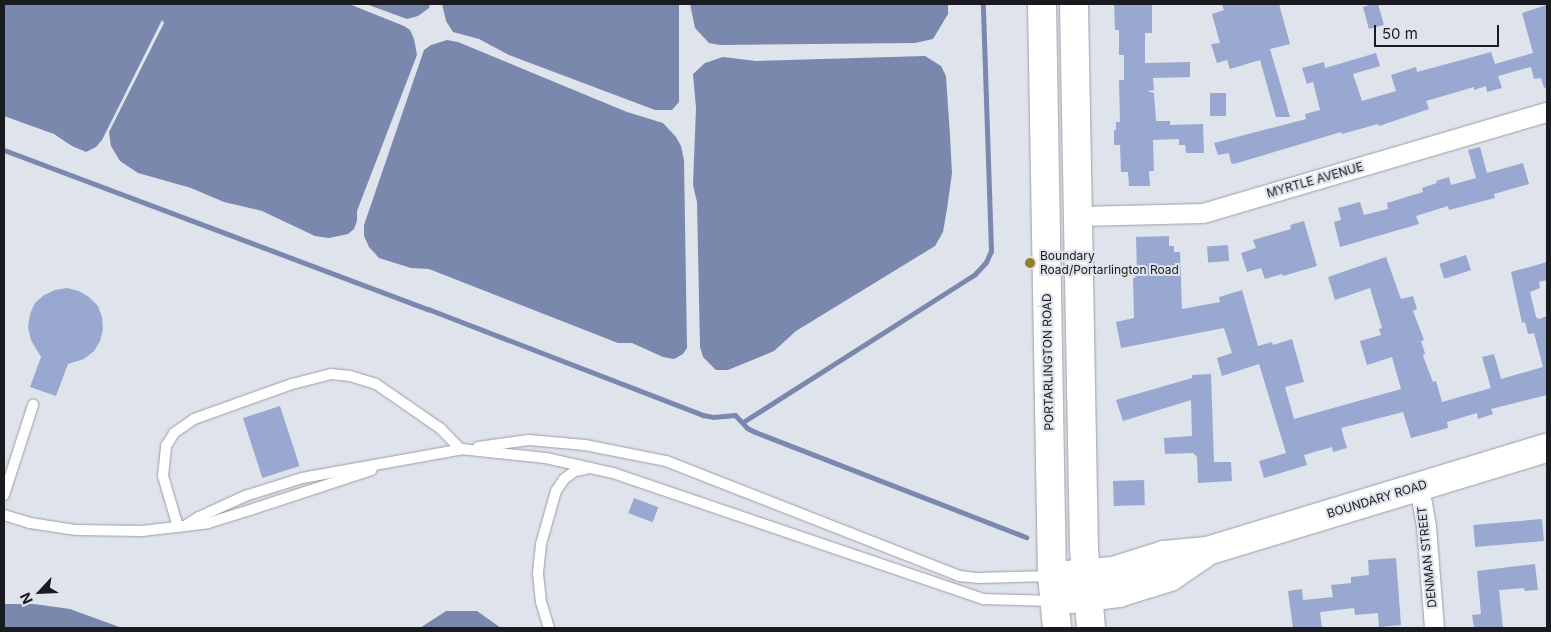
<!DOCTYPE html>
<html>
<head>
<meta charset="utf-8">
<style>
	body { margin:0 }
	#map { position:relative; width:1551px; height:632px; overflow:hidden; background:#dfe3eb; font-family:Inter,sans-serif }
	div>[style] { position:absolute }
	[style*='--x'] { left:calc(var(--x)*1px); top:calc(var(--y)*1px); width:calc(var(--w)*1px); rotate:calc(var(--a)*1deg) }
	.water>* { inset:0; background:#7a88ae }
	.stream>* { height:5px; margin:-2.5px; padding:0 2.5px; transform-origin:2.5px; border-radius:2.5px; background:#7a88ae }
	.building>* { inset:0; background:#99a8d0; transform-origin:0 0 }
	.roads { filter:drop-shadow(0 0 1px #9b9ea6) drop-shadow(0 0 1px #9b9ea6) }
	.lane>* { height:10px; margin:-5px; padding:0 5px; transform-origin:5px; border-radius:5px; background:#fff }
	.street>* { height:19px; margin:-9.5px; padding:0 9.5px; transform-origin:9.5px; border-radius:9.5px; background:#fff }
	.secondary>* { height:28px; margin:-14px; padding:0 14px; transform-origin:14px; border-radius:14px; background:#fff }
	.dots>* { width:14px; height:14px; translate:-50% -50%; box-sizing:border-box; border:2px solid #dfe3eb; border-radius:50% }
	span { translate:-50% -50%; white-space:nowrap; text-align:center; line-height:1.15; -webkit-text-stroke:4px #dfe3eb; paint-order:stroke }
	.street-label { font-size:12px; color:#1a1b1e }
	.poi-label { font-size:12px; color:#1a1b1e }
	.left { translate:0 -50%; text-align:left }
	.frame { position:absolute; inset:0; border:5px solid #1a1b1e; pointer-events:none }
	.north { position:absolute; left:15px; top:567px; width:50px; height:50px; -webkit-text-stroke:4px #dfe3eb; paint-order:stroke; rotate:245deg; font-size:14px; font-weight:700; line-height:20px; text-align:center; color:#1a1b1e }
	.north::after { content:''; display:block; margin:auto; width:18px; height:22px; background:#1a1b1e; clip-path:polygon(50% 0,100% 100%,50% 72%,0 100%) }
	.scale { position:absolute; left:1374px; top:25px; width:125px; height:22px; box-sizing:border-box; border:2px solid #1a1b1e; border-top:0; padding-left:6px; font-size:15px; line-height:18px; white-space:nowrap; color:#1a1b1e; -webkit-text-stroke:4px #dfe3eb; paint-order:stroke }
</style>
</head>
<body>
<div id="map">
	<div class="water">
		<i style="clip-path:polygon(4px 4px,349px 4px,404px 26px,410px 30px,414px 39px,417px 55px,357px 211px,357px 221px,354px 229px,348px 234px,329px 238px,315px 236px,262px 211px,224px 202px,191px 188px,138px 173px,120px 161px,111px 146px,109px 132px,164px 23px,162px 20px,102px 140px,96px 147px,86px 152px,72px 146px,54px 134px,4px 116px)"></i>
		<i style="clip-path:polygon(366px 4px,430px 4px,429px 8px,418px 16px,407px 19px)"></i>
		<i style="clip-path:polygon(442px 4px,679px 4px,679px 102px,672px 110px,655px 110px,509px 55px,479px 39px,453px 32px,446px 21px)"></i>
		<i style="clip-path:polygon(690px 4px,948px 4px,948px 14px,933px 39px,915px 43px,720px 45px,709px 43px,695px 28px)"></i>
		<i style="clip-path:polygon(447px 40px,458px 42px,627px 112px,663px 123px,676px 137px,681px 146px,684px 160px,687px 348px,683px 354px,674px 359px,663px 357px,632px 343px,618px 343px,429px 269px,411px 268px,379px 258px,369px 247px,364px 236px,364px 225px,424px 50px,431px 45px)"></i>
		<i style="clip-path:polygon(925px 56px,941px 66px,946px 76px,950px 136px,952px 173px,947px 209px,943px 232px,935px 246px,796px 331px,774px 351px,728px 370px,716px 370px,703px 357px,700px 347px,697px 202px,693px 185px,696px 108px,693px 74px,705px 63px,723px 57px,756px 61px)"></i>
		<i style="clip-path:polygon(4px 604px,34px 604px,70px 609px,122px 628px,4px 628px)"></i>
		<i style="clip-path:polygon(446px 611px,477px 611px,501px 628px,420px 628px)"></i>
	</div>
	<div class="stream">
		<i style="--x:4;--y:150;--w:453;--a:20.6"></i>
		<i style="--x:428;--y:309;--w:295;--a:21.1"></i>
		<i style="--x:703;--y:415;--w:10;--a:11"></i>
		<i style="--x:713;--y:417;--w:22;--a:-5"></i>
		<i style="--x:735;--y:415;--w:18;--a:47"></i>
		<i style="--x:747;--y:428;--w:9;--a:27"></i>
		<i style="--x:755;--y:432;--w:291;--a:21.2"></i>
		<i style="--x:743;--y:422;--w:275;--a:-32.5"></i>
		<i style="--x:975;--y:274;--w:16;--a:-47"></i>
		<i style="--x:986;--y:262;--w:12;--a:-66"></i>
		<i style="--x:991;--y:251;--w:247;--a:-91.9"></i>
	</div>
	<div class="building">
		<i style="clip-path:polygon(1114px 4px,1152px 4px,1152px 33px,1145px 33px,1145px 63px,1190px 62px,1190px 77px,1153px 78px,1154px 90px,1147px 91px,1154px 93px,1156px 121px,1170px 121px,1170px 125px,1203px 124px,1204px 153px,1186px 153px,1185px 145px,1179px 145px,1179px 139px,1153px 140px,1154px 171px,1149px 171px,1150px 186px,1129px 186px,1128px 172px,1121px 172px,1120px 145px,1114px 145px,1114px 130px,1116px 130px,1116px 122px,1120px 122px,1119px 80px,1124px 80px,1124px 55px,1119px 55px,1119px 30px,1115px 30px)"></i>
		<i style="clip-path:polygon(1222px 4px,1279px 4px,1290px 44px,1270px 49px,1290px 117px,1276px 117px,1260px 60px,1230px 69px,1227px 60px,1217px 63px,1211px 44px,1220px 43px,1212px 14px,1224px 10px)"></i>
		<i style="clip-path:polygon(1373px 4px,1378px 4px,1384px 25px,1369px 29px,1363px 7px)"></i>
		<i style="clip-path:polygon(1547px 5px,1547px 87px,1544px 88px,1541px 78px,1534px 79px,1531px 67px,1498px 76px,1502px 88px,1487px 92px,1486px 86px,1474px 90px,1474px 87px,1426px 101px,1429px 109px,1379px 126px,1378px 124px,1342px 134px,1341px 132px,1234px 164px,1231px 163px,1229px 153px,1218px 155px,1214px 143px,1306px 119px,1305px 114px,1320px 110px,1313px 82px,1307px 84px,1302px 68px,1324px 62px,1325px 68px,1376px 53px,1380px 66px,1353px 74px,1362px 101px,1396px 91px,1391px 75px,1416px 67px,1417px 72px,1491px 52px,1495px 64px,1533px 53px,1522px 13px)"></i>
		<i style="left:1210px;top:93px;width:16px;height:23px"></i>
		<i style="clip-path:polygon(1480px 147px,1487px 173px,1523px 163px,1529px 184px,1494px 194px,1495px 198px,1449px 210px,1448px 206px,1416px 216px,1419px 224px,1340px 247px,1334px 222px,1341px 220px,1338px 208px,1360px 202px,1364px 215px,1388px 209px,1387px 203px,1423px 192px,1422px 188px,1437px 183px,1436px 181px,1449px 177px,1451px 185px,1476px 178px,1468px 150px)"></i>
		<i style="clip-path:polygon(1304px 221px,1317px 266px,1283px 276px,1282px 274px,1265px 279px,1261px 268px,1247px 272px,1241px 253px,1256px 248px,1253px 240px,1291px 229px,1290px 225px)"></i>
		<i style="clip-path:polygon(1169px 236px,1169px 246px,1174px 246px,1174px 252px,1180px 252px,1182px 309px,1220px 302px,1219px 297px,1242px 290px,1258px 346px,1272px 342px,1273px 345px,1292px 339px,1304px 382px,1285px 387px,1294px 419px,1401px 389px,1392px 357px,1367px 365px,1360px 341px,1381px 335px,1379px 329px,1382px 328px,1370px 288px,1335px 300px,1328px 277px,1386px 257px,1401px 299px,1413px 296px,1417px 309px,1413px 311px,1424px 340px,1421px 341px,1425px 353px,1423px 356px,1433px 382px,1436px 381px,1442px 402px,1491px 388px,1482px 357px,1494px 354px,1501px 379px,1543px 367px,1534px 333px,1528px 334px,1525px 322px,1522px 323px,1511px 272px,1547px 262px,1547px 280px,1539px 282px,1540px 288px,1530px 292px,1536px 317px,1539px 319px,1547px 316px,1547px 395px,1491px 409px,1493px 414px,1478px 419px,1477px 413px,1447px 422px,1448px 428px,1411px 438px,1403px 412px,1341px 428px,1347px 448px,1333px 452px,1332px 447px,1304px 455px,1307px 465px,1264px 478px,1259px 461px,1286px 453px,1259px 364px,1222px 376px,1217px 358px,1232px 353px,1224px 328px,1121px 348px,1116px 322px,1134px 318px,1133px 278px,1135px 278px,1137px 271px,1136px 237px)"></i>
		<i style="left:1228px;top:245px;width:16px;height:21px;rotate:86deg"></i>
		<i style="left:1466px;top:255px;width:16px;height:28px;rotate:72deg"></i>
		<i style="clip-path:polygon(67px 288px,79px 291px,89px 297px,98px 306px,102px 317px,103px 329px,100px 341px,94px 351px,84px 359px,68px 364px,56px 396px,30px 387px,41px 357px,31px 340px,28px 327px,30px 314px,35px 303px,44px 295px,55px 290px)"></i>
		<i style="clip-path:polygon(1211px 374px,1214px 462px,1231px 462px,1232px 481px,1198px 483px,1197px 457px,1193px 453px,1165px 454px,1164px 438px,1192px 436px,1191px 400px,1123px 421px,1116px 400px,1192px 378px,1192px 375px)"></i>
		<i style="left:280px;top:406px;width:63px;height:39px;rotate:72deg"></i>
		<i style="left:1144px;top:480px;width:25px;height:31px;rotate:88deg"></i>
		<i style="left:634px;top:498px;width:26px;height:16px;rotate:21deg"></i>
		<i style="left:1542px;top:519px;width:22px;height:69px;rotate:85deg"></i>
		<i style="clip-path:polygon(1396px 558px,1401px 625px,1379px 627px,1378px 613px,1355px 615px,1354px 608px,1320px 612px,1322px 628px,1293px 628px,1288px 591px,1302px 589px,1303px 600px,1333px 597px,1331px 585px,1351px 583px,1351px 577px,1369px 575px,1368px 560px)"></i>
		<i style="clip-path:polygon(1535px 564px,1538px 590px,1525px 591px,1524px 588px,1499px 590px,1503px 628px,1474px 628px,1472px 615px,1481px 614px,1477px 571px)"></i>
	</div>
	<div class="roads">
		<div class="lane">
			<i style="--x:478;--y:447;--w:51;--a:-7.8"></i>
			<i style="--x:529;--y:440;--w:56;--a:5.1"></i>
			<i style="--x:585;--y:445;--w:83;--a:11.2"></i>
			<i style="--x:666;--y:461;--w:315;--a:21.4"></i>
			<i style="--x:959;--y:576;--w:18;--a:6"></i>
			<i style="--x:977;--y:578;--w:74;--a:-1.5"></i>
			<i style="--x:4;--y:495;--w:95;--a:-72.1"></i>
			<i style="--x:4;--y:515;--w:27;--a:17"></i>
			<i style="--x:30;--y:523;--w:47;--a:8.7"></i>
			<i style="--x:76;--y:530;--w:66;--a:0.9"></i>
			<i style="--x:142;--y:531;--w:43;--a:-6.6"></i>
			<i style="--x:185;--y:526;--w:23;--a:-7"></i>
			<i style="--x:208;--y:523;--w:44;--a:-17.2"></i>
			<i style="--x:250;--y:510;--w:128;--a:-18.2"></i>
			<i style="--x:185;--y:526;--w:17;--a:-33"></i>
			<i style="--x:199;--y:517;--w:51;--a:-24.5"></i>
			<i style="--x:245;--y:496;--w:60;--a:-17.5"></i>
			<i style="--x:302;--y:478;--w:164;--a:-10.2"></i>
			<i style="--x:178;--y:527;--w:53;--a:-106.4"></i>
			<i style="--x:163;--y:476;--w:30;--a:-84"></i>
			<i style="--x:166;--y:446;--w:15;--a:-58"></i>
			<i style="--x:174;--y:433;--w:24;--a:-35"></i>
			<i style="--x:194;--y:419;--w:104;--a:-19.7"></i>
			<i style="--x:292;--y:384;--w:40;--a:-14.4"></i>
			<i style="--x:331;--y:374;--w:19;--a:6"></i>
			<i style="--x:350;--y:376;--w:27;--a:17"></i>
			<i style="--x:376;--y:384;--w:79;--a:34.7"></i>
			<i style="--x:441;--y:429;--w:28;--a:46"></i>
			<i style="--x:460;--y:449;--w:86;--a:6"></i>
			<i style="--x:546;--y:458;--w:69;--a:12.6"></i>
			<i style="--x:613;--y:473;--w:392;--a:18.8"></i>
			<i style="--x:984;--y:599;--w:69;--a:1.7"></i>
			<i style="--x:549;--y:628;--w:27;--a:-107"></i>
			<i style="--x:541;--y:602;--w:29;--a:-96"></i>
			<i style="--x:538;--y:573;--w:29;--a:-84"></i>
			<i style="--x:541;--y:544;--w:55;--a:-74.2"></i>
			<i style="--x:556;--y:491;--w:14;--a:-56"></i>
			<i style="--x:564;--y:479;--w:14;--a:-36"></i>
			<i style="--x:575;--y:471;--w:11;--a:-10"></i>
		</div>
		<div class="street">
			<i style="--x:1078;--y:216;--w:125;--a:-1.4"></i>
			<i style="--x:1203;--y:213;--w:359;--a:-16.4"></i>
			<i style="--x:1419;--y:486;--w:41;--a:80.1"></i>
			<i style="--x:1426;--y:526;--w:102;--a:85.5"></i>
		</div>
		<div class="secondary">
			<i style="--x:1042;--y:4;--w:572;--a:89"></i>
			<i style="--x:1052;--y:576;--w:52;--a:84.5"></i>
			<i style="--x:1074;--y:4;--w:545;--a:88.95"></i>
			<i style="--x:1084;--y:549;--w:79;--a:84.9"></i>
			<i style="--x:1067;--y:575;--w:46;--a:-5"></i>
			<i style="--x:1113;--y:571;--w:53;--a:-17.4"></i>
			<i style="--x:1164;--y:555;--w:43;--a:-5.3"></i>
			<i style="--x:1207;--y:551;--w:355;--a:-16.9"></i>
			<i style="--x:1071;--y:599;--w:48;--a:-7.1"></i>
			<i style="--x:1119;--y:593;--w:53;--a:-17.4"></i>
			<i style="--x:1170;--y:577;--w:42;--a:-34.4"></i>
		</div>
	</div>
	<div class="dots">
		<i style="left:1030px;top:263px;background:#937e25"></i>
	</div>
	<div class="street-label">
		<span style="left:1315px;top:180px;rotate:-16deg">MYRTLE AVENUE</span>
		<span style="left:1048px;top:362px;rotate:-91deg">PORTARLINGTON ROAD</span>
		<span style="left:1377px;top:499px;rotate:-17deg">BOUNDARY ROAD</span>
		<span style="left:1427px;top:557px;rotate:-96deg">DENMAN STREET</span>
	</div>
	<div class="poi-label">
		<span class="left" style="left:1040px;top:263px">Boundary<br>Road/Portarlington Road</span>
	</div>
	<div class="frame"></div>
	<div class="north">N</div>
	<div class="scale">50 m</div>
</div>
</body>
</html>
